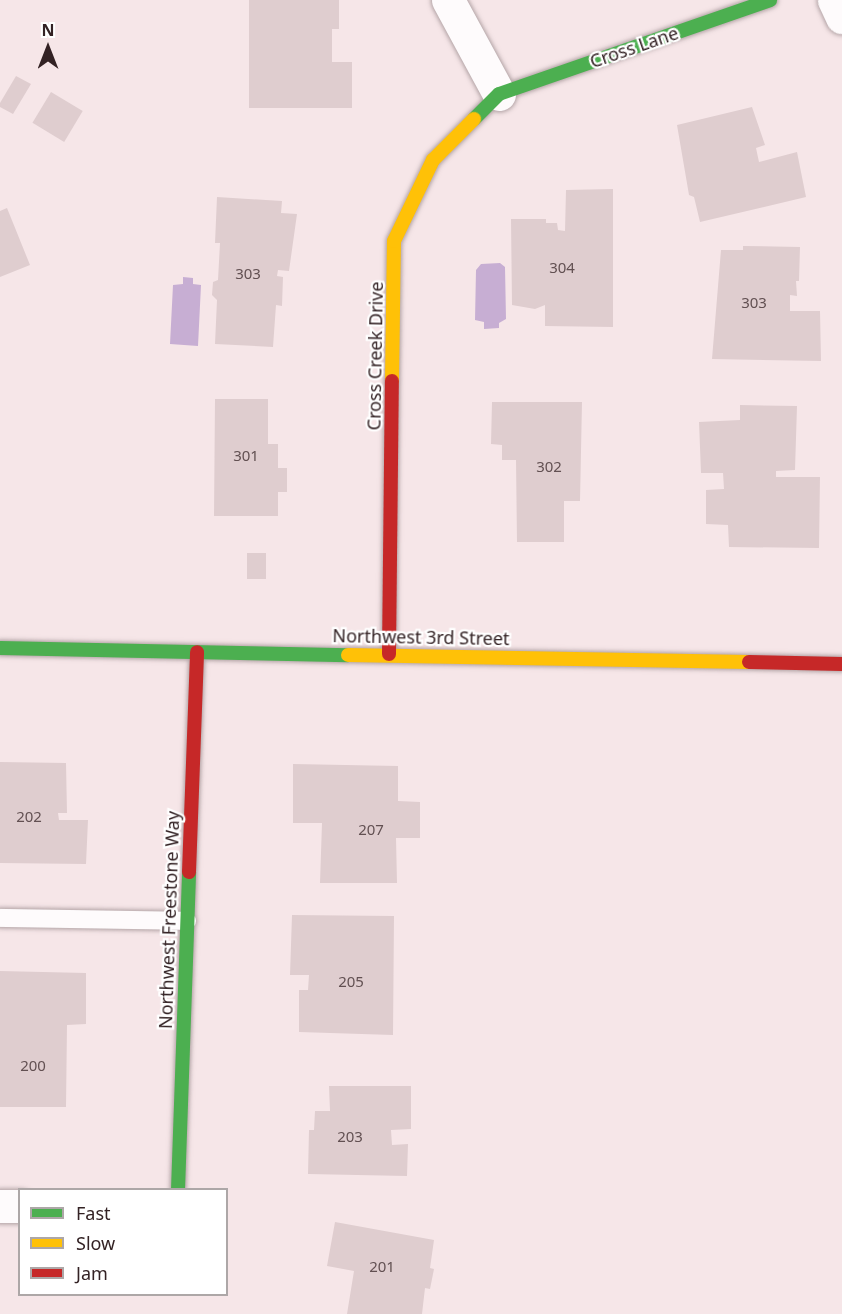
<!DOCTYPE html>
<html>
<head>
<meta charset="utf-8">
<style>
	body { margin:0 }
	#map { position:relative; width:842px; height:1314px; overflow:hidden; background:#f6e6e8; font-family:"Noto Sans",sans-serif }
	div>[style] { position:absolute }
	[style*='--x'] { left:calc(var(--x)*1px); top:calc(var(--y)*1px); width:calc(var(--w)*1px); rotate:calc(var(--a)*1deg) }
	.water>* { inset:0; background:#c7aed3 }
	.building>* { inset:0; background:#dfcdcf; transform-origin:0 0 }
	.roads { filter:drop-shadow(0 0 2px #b4a5a7) drop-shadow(0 0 2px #b4a5a7) }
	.lane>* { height:18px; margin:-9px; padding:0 9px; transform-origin:9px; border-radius:9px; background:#fefbfc }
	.street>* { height:33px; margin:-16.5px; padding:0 16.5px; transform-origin:16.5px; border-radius:16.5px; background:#fefbfc }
	.fast>* { height:14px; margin:-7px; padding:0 7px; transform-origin:7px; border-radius:7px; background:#4caf50 }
	.slow>* { height:14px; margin:-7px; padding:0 7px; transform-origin:7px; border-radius:7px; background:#ffc107 }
	.jam>* { height:14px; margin:-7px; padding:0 7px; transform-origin:7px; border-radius:7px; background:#c62828 }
	span { translate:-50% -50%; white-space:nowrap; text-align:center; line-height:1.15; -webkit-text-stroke:4.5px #fff; paint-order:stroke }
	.number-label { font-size:15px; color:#625052 }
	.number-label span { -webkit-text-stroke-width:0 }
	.street-label { font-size:18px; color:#332224 }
	.legend { position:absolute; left:18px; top:1188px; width:210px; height:108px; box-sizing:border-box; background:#fff; border:2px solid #ada7a7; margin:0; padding:8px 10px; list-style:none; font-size:18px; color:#332224 }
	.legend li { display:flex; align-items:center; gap:12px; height:30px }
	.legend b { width:30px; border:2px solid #ada7a7 }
	.north { position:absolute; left:18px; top:18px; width:60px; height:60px; -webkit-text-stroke:4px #fff; paint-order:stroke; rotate:0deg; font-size:16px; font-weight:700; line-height:24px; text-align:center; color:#332224 }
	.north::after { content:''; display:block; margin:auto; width:21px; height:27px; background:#332224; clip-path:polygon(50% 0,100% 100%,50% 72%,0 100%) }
</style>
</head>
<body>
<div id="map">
	<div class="water">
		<i style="clip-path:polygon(481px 264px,500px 263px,505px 267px,506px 319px,499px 323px,499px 328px,484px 329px,484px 322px,475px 320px,476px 270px)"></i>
		<i style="clip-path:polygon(183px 277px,193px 278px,193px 284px,201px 285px,198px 346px,170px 344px,173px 285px,183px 284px)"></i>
	</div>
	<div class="building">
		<i style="clip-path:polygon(249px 0,339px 0,339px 29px,332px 29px,332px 62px,352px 62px,352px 108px,249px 108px)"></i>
		<i style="clip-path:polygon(16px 76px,31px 84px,13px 114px,0 107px,0 103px)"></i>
		<i style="left:51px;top:92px;width:37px;height:36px;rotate:31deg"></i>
		<i style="clip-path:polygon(752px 107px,765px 145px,756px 148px,759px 162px,797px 152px,806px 197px,700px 222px,694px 197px,689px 195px,677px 125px)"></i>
		<i style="clip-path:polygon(613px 189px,613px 327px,545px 326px,545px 305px,535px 309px,512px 305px,511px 219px,546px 219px,546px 223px,557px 223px,558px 230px,565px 231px,566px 190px)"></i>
		<i style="clip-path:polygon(217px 197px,282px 201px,281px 213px,297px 214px,289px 271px,278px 270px,277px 276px,283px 277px,282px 306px,276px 305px,273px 347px,215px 344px,217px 300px,212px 295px,213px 282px,218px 280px,220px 243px,215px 243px)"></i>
		<i style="clip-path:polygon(7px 208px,30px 265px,0 277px,0 211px)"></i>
		<i style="clip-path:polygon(743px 246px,800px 247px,799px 281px,796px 281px,797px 296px,790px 295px,790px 311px,820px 311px,821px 361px,712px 359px,721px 250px,743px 250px)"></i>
		<i style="clip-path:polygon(215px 399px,268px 399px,268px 444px,278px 444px,278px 468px,287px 468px,287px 492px,278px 492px,278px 516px,214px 516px)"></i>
		<i style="clip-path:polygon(492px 402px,582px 402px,580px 501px,564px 501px,564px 542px,517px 542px,516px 460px,502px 460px,502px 445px,491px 444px)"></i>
		<i style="clip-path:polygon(740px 405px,797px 406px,795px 470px,776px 471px,776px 477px,820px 477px,819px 548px,729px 547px,728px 525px,706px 524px,706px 490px,724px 489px,723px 473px,701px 473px,699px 422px,740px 420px)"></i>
		<i style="left:247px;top:553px;width:19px;height:26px"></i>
		<i style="clip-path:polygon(0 762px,66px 763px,67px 813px,58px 813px,59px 820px,88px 820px,86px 864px,0 863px)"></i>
		<i style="clip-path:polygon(293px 764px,398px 766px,398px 801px,420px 802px,420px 838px,396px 838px,397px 883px,320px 883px,322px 823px,293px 823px)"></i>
		<i style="clip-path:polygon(292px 915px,394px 916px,393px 1035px,299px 1032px,299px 990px,308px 990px,309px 975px,290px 975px)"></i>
		<i style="clip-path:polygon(0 971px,86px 973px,86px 1024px,67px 1025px,66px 1107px,0 1107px)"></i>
		<i style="clip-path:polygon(329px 1086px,411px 1086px,411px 1129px,391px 1130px,392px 1145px,408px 1144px,407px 1176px,308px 1174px,309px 1130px,314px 1130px,315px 1111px,330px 1111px)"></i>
		<i style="clip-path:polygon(335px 1222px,434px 1240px,430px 1268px,434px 1269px,430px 1289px,425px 1288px,422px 1314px,347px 1314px,354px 1271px,327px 1266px)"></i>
	</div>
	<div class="roads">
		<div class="lane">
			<i style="--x:0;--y:918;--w:187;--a:0.9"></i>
		</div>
		<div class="street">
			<i style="--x:448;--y:0;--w:107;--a:61.5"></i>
			<i style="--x:834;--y:0;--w:19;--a:65"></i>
			<i style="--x:0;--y:1206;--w:20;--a:0"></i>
		</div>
		<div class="fast">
			<i style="--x:474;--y:119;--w:35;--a:-45"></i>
			<i style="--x:499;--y:94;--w:287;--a:-19.1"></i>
			<i style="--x:0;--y:648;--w:348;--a:1.2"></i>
			<i style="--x:178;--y:1190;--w:318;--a:-88"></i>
		</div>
		<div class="slow">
			<i style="--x:392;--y:381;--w:140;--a:-89.2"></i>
			<i style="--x:394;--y:241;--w:90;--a:-64.3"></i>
			<i style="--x:433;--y:160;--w:58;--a:-45"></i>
			<i style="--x:348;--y:655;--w:401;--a:1"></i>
		</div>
		<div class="jam">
			<i style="--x:389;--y:654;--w:273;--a:-89.4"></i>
			<i style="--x:749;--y:662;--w:93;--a:1.2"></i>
			<i style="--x:189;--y:872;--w:220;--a:-87.9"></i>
		</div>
	</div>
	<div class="number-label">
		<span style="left:562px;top:268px">304</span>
		<span style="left:248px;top:274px">303</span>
		<span style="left:754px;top:303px">303</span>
		<span style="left:246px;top:456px">301</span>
		<span style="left:549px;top:467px">302</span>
		<span style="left:29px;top:817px">202</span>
		<span style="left:371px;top:830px">207</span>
		<span style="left:351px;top:982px">205</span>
		<span style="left:33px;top:1066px">200</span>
		<span style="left:350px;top:1137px">203</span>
		<span style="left:382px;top:1267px">201</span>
	</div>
	<div class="street-label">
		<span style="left:634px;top:47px;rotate:-19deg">Cross Lane</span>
		<span style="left:375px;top:356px;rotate:-89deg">Cross Creek Drive</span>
		<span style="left:421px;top:637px;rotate:1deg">Northwest 3rd Street</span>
		<span style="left:169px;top:920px;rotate:-88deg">Northwest Freestone Way</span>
	</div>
	<ul class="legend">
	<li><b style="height:8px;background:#4caf50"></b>Fast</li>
	<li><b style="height:8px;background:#ffc107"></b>Slow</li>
	<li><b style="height:8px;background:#c62828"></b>Jam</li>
	</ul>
	<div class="north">N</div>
</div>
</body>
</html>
